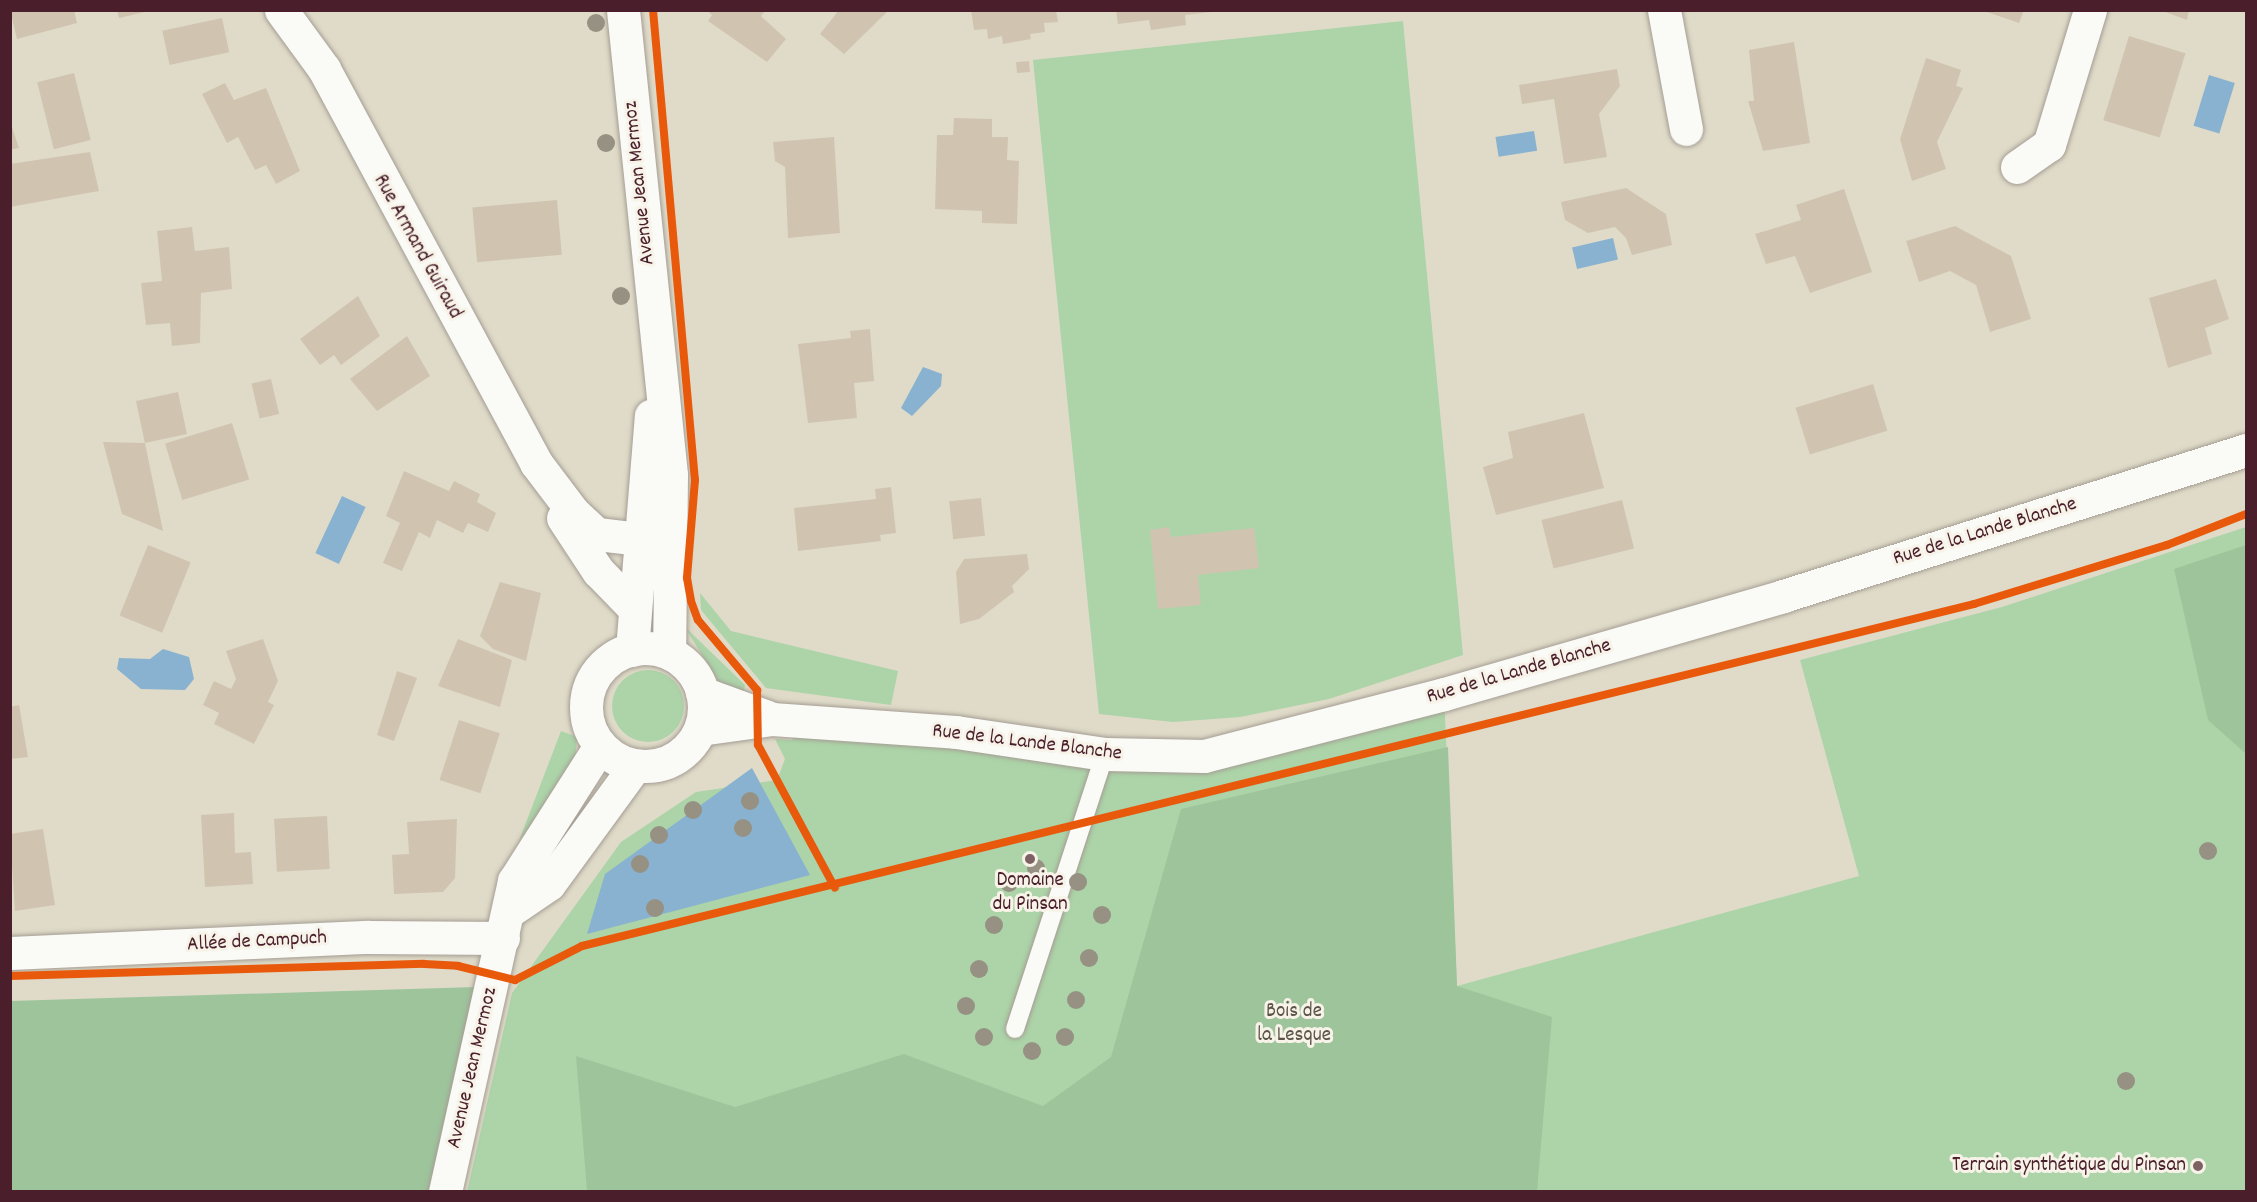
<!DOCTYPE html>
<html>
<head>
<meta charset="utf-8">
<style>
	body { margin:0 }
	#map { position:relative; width:2257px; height:1202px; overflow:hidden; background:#dfdbc8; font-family:Dekko,sans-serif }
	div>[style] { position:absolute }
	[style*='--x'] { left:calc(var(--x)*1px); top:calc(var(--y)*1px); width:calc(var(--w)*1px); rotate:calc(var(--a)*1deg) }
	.green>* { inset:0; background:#acd4a8 }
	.round { border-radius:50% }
	.forest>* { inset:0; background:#9ec49c }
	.water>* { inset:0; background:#88b2d0; transform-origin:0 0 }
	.building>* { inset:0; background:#d0c4b0; transform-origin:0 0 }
	.roads { filter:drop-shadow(0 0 2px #a59d94) drop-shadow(0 0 2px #a59d94) }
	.service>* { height:18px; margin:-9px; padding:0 9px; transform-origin:9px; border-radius:9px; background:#fafaf7 }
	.minor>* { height:33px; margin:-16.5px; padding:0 16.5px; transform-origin:16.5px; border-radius:16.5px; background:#fafaf7 }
	.tertiary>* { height:33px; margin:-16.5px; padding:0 16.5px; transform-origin:16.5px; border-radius:16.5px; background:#fafaf7 }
	.tertiary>.ring { margin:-16.5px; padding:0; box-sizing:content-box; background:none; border:33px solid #fafaf7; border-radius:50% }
	.cycleway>* { height:8px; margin:-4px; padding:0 4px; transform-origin:4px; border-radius:4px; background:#e8590c }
	.trees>* { width:18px; height:18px; margin:-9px; border-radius:50%; background:#969182 }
	.dots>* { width:16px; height:16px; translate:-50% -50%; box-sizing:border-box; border:3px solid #f7f3e8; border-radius:50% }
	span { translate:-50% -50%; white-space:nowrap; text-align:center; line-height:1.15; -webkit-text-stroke:6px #f7f3e8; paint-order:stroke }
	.street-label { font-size:21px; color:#4a1f2b }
	.poi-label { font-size:21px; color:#4a1f2b }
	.right { translate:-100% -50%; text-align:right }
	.park-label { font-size:21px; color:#5b5448 }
	.frame { position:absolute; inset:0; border:12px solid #4a1f2b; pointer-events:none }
</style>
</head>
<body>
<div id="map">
	<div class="green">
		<i style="clip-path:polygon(1403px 21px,1463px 655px,1329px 699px,1240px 717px,1173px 722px,1099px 714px,1033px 60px)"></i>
		<i style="clip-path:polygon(2246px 527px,2246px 1191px,467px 1192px,512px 993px,621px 842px,696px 792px,777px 780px,785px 759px,775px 739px,792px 740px,802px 716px,1203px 756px,1444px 694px,1457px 986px,1859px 876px,1800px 660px,2002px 607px)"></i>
		<i style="clip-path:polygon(700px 593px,731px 631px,898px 671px,891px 705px,766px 688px,701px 610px)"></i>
		<i style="clip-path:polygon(684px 626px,745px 685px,743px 695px,719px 682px)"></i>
		<i class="round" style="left:612px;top:670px;width:72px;height:72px"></i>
		<i style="clip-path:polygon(561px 731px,577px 737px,574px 771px,519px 841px)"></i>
	</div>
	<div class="forest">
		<i style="clip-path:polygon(2246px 545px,2246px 754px,2208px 720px,2174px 569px)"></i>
		<i style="clip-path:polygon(1448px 747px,1457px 986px,1552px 1017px,1537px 1191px,587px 1191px,576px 1056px,735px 1107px,904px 1054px,1043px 1106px,1111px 1057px,1181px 809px)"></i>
		<i style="clip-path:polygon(476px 987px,428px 1192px,11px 1191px,10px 1001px)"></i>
	</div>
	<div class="water">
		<i style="left:2209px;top:75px;width:27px;height:53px;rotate:17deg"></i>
		<i style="left:1534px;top:131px;width:20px;height:39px;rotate:81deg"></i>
		<i style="left:1613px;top:238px;width:22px;height:42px;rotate:77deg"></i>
		<i style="clip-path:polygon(923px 367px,942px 374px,941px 386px,912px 416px,901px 408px)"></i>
		<i style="left:342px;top:496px;width:26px;height:63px;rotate:25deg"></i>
		<i style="clip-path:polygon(163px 649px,189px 657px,194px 679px,185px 690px,141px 689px,117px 669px,119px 658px,150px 659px)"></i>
		<i style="clip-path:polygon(752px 768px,810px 875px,587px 934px,605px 874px)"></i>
	</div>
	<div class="building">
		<i style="clip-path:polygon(10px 10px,74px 10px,77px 23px,17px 39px)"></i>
		<i style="clip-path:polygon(117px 10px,149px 10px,149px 11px,119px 18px)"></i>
		<i style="clip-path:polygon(706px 10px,766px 10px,761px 16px,786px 39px,767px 62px,708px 21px,712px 15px)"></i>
		<i style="clip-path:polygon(839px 10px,889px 10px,844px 54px,820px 34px)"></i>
		<i style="clip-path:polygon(971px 10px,1056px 10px,1058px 22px,1044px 23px,1045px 32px,1030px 34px,1031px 39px,1003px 44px,1002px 36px,988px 39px,987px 29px,974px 30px)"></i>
		<i style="clip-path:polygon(1116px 10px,1211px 10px,1211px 12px,1185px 15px,1186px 25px,1151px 30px,1149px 20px,1118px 24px)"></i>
		<i style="clip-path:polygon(1981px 10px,2024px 10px,2019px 23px)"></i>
		<i style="clip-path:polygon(2160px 10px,2189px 10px,2187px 20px)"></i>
		<i style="left:222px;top:18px;width:35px;height:61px;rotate:78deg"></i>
		<i style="left:2129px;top:36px;width:59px;height:88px;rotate:17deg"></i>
		<i style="clip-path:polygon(1794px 42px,1810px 143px,1763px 151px,1748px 101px,1754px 101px,1749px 50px)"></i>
		<i style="clip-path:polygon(1926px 58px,1961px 70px,1956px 86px,1963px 88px,1937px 142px,1946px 169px,1912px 181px,1900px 139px)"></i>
		<i style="left:1029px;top:61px;width:11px;height:13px;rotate:85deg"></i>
		<i style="clip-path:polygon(1617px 69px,1620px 86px,1599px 114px,1607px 157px,1564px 164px,1554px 99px,1522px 104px,1519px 85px)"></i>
		<i style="left:74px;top:73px;width:69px;height:38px;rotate:76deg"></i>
		<i style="clip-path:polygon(225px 83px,234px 100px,266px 88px,300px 171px,276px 184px,266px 165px,255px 170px,238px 137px,227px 143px,202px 94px)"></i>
		<i style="clip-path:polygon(954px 118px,992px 119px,992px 137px,1008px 137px,1007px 160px,1019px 161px,1017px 224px,982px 223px,982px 211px,935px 209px,937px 135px,953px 135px)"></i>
		<i style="clip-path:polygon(10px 121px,19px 148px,10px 150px)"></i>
		<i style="clip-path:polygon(834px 137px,840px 233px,788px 238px,785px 167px,775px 161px,773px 142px)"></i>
		<i style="clip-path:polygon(90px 152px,99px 191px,10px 207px,10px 164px)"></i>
		<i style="clip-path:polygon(1626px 188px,1666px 214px,1672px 245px,1632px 255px,1626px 238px,1615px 227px,1588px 233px,1565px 220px,1561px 202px)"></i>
		<i style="clip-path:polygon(1844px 189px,1872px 272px,1810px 293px,1795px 256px,1766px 264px,1755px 234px,1801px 220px,1796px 205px)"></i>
		<i style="left:557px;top:200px;width:55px;height:85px;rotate:85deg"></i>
		<i style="clip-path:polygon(1955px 226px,2011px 256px,2031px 319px,1990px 332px,1976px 285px,1950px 271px,1919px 282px,1906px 241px)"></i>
		<i style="clip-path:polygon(192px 227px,195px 251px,229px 247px,232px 289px,201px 293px,200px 343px,172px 346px,170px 323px,146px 325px,141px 283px,162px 281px,157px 231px)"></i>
		<i style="clip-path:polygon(2216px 279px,2229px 319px,2205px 328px,2212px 354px,2168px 368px,2149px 298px)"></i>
		<i style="clip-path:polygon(358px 296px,380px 336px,341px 365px,334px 355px,320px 365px,300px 339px)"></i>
		<i style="clip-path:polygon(870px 329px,874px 381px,854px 383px,857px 418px,808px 423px,798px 344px,851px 338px,850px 331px)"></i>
		<i style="clip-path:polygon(407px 336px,430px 376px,377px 411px,350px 379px)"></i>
		<i style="left:271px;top:379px;width:36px;height:20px;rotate:77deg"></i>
		<i style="left:1873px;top:384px;width:49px;height:81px;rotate:73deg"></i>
		<i style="left:178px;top:392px;width:43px;height:43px;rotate:78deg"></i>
		<i style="clip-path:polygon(1584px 413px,1604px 488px,1496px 515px,1483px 467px,1513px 458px,1508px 432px)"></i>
		<i style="left:232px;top:423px;width:59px;height:70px;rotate:73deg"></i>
		<i style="clip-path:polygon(103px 442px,145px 443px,163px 531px,122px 514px)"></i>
		<i style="clip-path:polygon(404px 471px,449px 491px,454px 481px,480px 494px,477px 502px,496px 513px,488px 532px,468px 523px,463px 533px,437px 520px,430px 538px,419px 532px,402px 571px,383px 563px,400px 523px,386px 516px)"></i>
		<i style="clip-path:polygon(891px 487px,896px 533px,880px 535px,881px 541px,798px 551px,794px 508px,876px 499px,875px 489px)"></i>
		<i style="left:981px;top:498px;width:38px;height:32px;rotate:84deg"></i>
		<i style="left:1622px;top:500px;width:50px;height:83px;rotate:76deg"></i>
		<i style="clip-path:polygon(1169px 527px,1171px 537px,1254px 528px,1259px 568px,1198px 575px,1201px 605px,1158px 609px,1150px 530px)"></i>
		<i style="left:148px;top:545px;width:46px;height:76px;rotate:22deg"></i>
		<i style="clip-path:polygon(1027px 554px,1029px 569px,1012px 586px,1014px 592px,979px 619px,960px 624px,956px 572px,964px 559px)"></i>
		<i style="clip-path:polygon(500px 582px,541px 593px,526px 661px,493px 649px,480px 636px)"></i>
		<i style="clip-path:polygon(263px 639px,278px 681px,268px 702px,274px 705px,254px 744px,214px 724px,219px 713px,203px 705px,214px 681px,231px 689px,236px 679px,226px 651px)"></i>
		<i style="clip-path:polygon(458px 639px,512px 660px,500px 707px,438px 686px)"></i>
		<i style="clip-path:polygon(397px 671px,417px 678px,394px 741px,377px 735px)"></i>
		<i style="clip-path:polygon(19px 705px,28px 757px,10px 759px,10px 707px)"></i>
		<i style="left:459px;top:720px;width:43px;height:63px;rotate:18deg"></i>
		<i style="clip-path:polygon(234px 813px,235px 853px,251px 852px,253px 884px,205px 887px,201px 815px)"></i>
		<i style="left:327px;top:816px;width:53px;height:53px;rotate:87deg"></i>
		<i style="clip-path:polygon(457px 819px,455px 878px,443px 892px,394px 894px,392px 855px,409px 854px,407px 822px)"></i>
		<i style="clip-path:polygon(43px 829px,55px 905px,15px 911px,10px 834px)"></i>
	</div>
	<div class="roads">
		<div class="service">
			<i style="--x:1015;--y:1029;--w:289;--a:-71.9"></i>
		</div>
		<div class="minor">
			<i style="--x:281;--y:10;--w:73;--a:53.9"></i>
			<i style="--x:324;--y:69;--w:447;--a:61.7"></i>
			<i style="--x:536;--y:463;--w:61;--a:52.9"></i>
			<i style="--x:573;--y:512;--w:33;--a:43"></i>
			<i style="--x:597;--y:534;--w:42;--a:6.8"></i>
			<i style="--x:1664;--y:10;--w:121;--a:79.5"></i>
			<i style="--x:2017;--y:167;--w:39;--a:-35"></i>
			<i style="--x:2049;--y:145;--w:141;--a:-73.1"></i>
			<i style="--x:563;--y:518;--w:64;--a:56.6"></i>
			<i style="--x:598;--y:571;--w:53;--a:45.8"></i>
			<i style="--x:702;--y:693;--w:70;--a:20"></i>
			<i style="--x:700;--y:729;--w:73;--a:-7.9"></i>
			<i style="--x:772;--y:719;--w:184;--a:4"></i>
			<i style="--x:956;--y:732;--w:151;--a:8.4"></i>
			<i style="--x:1105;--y:754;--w:99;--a:1.2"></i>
			<i style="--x:1204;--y:756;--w:248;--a:-14.5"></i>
			<i style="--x:1444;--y:694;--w:353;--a:-16.1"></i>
			<i style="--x:1783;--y:596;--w:485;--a:-17.5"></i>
			<i style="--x:10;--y:953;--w:359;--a:-2.6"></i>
			<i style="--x:369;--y:937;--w:134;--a:0.4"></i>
		</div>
		<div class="tertiary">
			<i style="--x:623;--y:10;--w:467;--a:84.1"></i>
			<i style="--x:671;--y:475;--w:178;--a:90.6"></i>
			<i class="ring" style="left:586px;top:648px;width:85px;height:85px"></i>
			<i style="--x:632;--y:650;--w:235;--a:-85.4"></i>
			<i style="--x:511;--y:910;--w:46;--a:-34.4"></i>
			<i style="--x:549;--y:884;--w:146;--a:-53.9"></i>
			<i style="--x:445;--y:1192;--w:319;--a:-77.5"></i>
			<i style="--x:514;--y:881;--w:160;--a:-57.5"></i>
		</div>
	</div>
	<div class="cycleway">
		<i style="--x:653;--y:10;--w:472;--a:84.9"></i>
		<i style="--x:695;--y:480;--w:98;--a:94.7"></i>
		<i style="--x:687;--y:578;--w:23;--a:80"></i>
		<i style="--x:691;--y:601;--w:20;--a:70"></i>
		<i style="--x:698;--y:620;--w:92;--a:49.9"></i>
		<i style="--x:757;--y:690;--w:55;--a:89"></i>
		<i style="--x:758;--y:745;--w:162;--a:61.7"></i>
		<i style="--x:10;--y:976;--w:414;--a:-1.7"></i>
		<i style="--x:424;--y:964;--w:34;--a:3"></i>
		<i style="--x:458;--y:966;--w:59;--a:13.8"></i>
		<i style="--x:515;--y:980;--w:75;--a:-26.9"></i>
		<i style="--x:582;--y:946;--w:1433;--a:-13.8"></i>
		<i style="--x:1974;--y:604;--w:202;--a:-17"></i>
		<i style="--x:2167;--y:545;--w:85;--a:-21.4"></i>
	</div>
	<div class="trees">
		<i style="left:596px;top:23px"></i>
		<i style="left:606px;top:143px"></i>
		<i style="left:621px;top:296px"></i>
		<i style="left:750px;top:801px"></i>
		<i style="left:693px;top:810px"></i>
		<i style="left:743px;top:828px"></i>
		<i style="left:659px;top:835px"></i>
		<i style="left:2208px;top:851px"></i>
		<i style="left:640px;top:864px"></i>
		<i style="left:1036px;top:868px"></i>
		<i style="left:1078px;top:882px"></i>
		<i style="left:1009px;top:883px"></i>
		<i style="left:655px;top:908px"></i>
		<i style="left:1102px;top:915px"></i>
		<i style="left:994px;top:925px"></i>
		<i style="left:1089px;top:958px"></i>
		<i style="left:979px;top:969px"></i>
		<i style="left:1076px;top:1000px"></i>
		<i style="left:966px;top:1006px"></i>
		<i style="left:984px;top:1037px"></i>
		<i style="left:1065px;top:1037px"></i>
		<i style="left:1032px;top:1051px"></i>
		<i style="left:2126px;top:1081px"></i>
	</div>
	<div class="dots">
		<i style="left:1030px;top:859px;background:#7e6162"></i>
		<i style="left:2198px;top:1166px;background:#7e6162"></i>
	</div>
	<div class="street-label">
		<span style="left:640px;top:183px;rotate:-96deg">Avenue Jean Mermoz</span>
		<span style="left:417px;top:247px;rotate:61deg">Rue Armand Guiraud</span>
		<span style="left:1985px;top:532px;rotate:-17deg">Rue de la Lande Blanche</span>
		<span style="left:1519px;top:672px;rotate:-16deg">Rue de la Lande Blanche</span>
		<span style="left:1027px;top:743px;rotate:7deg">Rue de la Lande Blanche</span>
		<span style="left:257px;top:942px;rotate:-3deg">Allée de Campuch</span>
		<span style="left:473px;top:1068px;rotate:-77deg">Avenue Jean Mermoz</span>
	</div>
	<div class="poi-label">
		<span style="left:1030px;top:893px">Domaine<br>du Pinsan</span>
		<span class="right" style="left:2186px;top:1166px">Terrain synthétique du Pinsan</span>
	</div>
	<div class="park-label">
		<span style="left:1294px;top:1024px">Bois de<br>la Lesque</span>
	</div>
	<div class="frame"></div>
</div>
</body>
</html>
